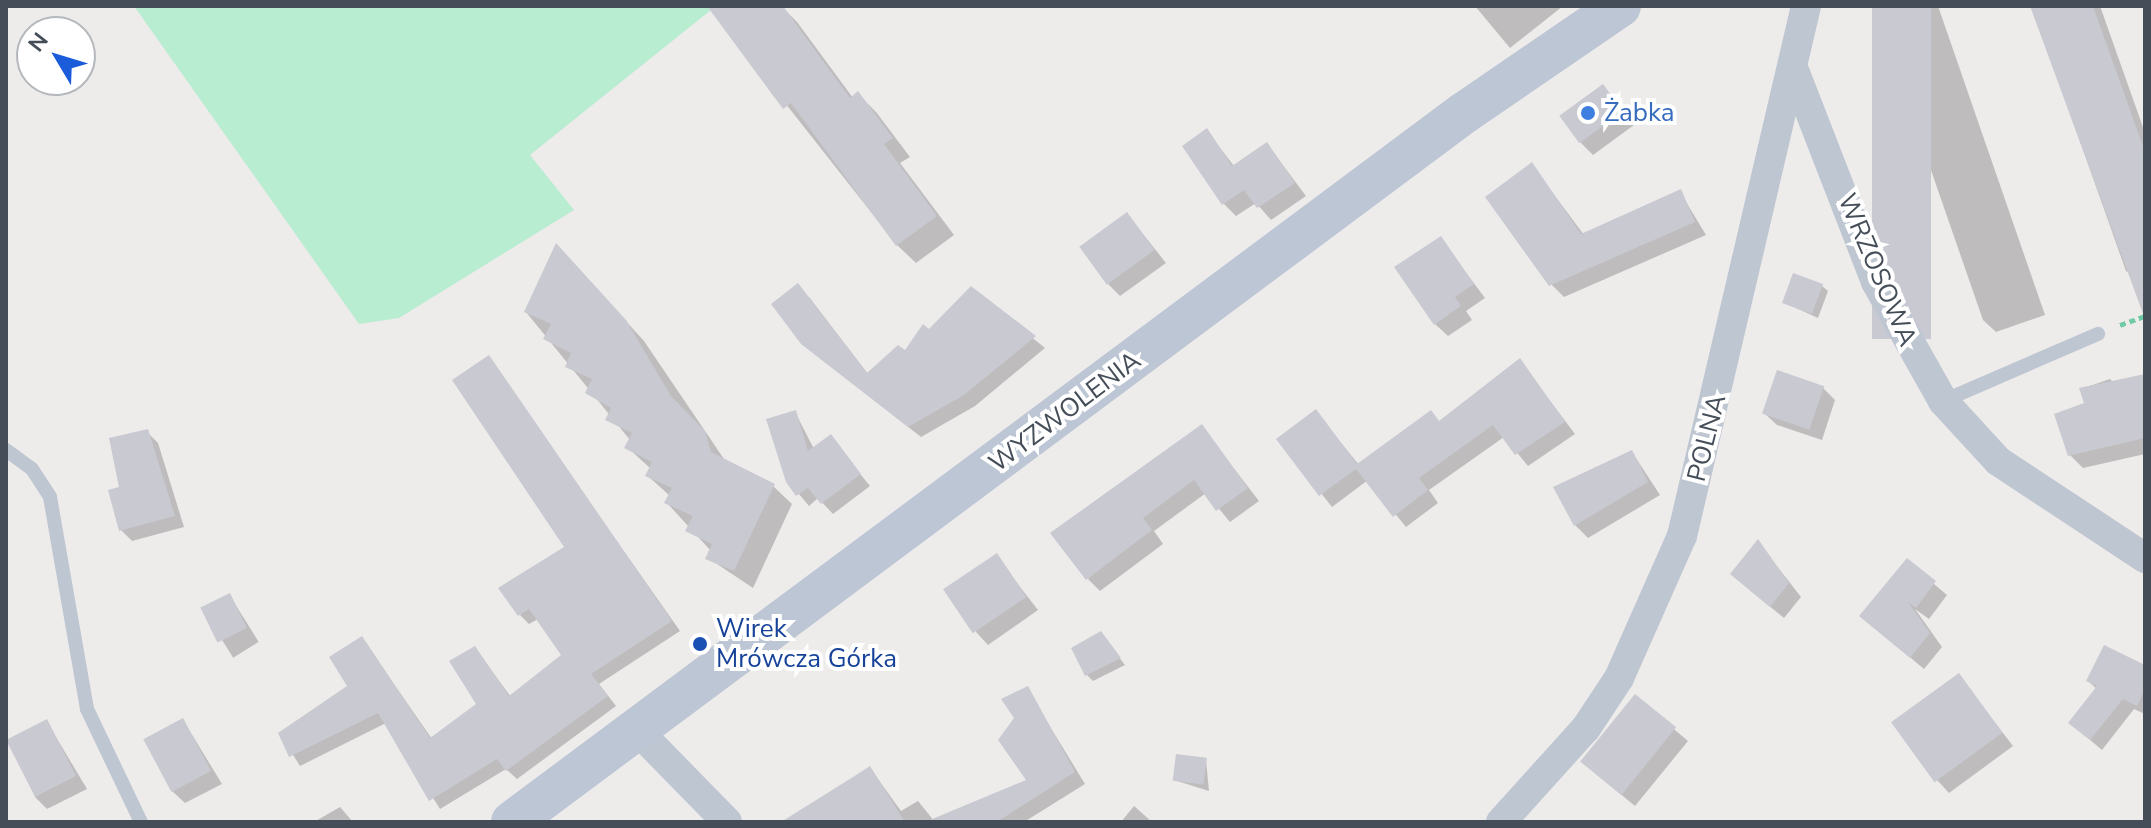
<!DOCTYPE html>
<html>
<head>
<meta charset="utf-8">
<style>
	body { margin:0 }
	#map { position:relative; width:2151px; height:828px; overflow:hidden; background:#eeebeb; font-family:"Nunito Sans",sans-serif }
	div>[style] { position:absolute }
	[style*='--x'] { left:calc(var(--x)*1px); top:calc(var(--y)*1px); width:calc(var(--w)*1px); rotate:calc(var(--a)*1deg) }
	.green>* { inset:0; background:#b8edd1 }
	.shadow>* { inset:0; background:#0003; transform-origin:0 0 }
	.building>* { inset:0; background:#c8c9d1; transform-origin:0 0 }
	.path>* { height:5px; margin-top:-2.5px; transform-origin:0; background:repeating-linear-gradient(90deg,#70caa6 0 6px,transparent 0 10px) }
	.lane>* { height:14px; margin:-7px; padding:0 7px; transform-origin:7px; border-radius:7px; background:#bec6d1 }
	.street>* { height:30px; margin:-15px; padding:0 15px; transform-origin:15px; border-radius:15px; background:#bec6d1 }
	.secondary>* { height:42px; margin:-21px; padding:0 21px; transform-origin:21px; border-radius:21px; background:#bdc6d5 }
	.dots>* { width:22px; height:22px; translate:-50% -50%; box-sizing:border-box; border:4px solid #fff; border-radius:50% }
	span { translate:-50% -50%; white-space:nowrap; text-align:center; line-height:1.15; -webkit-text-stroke:8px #fff; paint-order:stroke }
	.shop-label { font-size:26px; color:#366cbe }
	.left { translate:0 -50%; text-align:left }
	.street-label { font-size:26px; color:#444d58 }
	.transit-label { font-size:26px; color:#164399 }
	.frame { position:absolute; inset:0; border:8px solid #444d58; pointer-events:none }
	.north { position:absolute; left:16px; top:16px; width:80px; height:80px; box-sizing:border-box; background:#fff; border:2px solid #b4b8bc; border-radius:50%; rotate:308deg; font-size:22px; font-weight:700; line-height:32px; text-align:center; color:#444d58 }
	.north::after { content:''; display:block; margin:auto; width:28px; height:36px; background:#1a5cd9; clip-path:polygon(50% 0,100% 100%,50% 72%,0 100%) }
</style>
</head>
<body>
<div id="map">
	<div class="green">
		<i style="clip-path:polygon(134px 6px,716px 6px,530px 155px,574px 210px,399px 318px,359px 324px)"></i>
	</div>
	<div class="shadow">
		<i style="clip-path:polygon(727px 6px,781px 6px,797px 22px,853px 98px,858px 94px,876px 112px,910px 157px,900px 163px,954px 235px,916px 263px,897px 245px,715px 14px)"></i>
		<i style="clip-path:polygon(1475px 6px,1563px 6px,1510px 48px)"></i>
		<i style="clip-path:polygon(1874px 6px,1938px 6px,2045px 315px,1996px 332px,1983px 320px)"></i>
		<i style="clip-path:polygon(2032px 6px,2100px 6px,2145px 133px,2145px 282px,2126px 271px)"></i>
		<i style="clip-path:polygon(1603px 87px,1634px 125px,1593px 155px,1580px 142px)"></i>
		<i style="clip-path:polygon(1207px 131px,1234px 166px,1267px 144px,1306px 196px,1271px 220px,1256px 203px,1236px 216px,1224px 204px)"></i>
		<i style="clip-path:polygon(1532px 165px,1584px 235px,1680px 192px,1706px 235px,1564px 297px,1551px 284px)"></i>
		<i style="clip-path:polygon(1127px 214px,1166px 263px,1120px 296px,1108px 284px)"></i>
		<i style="clip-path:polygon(1440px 238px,1485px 298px,1466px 311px,1472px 320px,1448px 336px,1435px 324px)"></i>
		<i style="clip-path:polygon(574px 264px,644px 341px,726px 462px,773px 486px,792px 504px,753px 588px,708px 558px,711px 551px,667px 503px,670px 496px,648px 476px,651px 469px,627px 447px,630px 440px,526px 312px)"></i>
		<i style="clip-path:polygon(1822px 286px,1828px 291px,1818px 318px,1785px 303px)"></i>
		<i style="clip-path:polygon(971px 288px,1045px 348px,975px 406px,921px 437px,815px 354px,809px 297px,868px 374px,905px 353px)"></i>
		<i style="clip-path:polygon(488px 358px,680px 631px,599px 684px,616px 706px,517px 779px,506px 769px,440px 809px,386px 723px,300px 766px,280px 734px,349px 687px,362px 638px,432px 739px,479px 705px,475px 648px,511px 697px,564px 655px,538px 619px,529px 624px,520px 615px,567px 548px)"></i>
		<i style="clip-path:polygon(1520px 361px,1575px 434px,1528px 466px,1504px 437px,1429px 490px,1438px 503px,1406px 527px,1368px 480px,1332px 507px,1279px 440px,1316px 412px,1359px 465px,1431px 413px,1441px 423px)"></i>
		<i style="clip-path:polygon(2110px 379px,2117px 386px,2145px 380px,2145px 454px,2083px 468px,2070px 455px,2086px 404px,2081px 389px)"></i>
		<i style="clip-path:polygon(1823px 388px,1835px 400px,1822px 440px,1777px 425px,1764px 413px)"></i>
		<i style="clip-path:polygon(795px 412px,814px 449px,830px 437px,870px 486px,833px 514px,818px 498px,809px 506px,788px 481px)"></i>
		<i style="clip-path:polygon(1202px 427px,1259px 501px,1230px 522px,1206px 493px,1154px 531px,1163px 544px,1100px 591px,1088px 579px)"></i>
		<i style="clip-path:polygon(147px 432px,158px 443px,184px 527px,132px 541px,121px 530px,122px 488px)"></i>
		<i style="clip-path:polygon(1632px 452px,1660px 495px,1588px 538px,1575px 525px)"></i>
		<i style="clip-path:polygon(1758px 542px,1801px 597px,1784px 618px,1745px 586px)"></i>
		<i style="clip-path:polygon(996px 556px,1038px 610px,988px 645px,976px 632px)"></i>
		<i style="clip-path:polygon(1907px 561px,1947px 595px,1929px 619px,1915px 609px,1942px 647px,1924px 669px,1861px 616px)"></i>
		<i style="left:230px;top:596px;width:54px;height:30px;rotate:58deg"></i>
		<i style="clip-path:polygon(1106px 640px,1125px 665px,1093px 681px,1087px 675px)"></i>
		<i style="clip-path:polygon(2145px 667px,2145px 714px,2134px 709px,2102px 750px,2070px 723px,2097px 689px,2088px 681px)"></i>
		<i style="clip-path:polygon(1959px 676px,2013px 746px,1949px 793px,1937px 780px)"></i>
		<i style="clip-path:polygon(1027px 689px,1085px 784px,1024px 822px,972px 822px,1029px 781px,1017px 718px)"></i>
		<i style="clip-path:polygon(1636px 697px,1688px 741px,1635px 806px,1596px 774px)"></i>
		<i style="clip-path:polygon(183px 720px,222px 784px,185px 803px,172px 791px)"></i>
		<i style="clip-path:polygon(47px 722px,87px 789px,47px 809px,35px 797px)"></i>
		<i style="clip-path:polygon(1206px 760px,1209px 791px,1174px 780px)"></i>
		<i style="clip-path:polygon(870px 768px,901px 811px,918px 801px,935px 822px,805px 822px)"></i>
		<i style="clip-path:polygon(1134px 806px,1152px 822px,1121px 822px)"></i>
		<i style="clip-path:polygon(340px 807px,353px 822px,314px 822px)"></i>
	</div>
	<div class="building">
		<i style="clip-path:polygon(707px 6px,783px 6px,850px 98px,858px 91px,893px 138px,884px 144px,937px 216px,896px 246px,791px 103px,783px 109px)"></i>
		<i style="left:1872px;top:6px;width:59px;height:333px"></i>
		<i style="clip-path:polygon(2030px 6px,2093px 6px,2145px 152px,2145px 319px)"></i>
		<i style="left:1603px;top:84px;width:34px;height:54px;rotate:54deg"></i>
		<i style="clip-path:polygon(1207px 128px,1232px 166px,1267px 142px,1295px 183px,1257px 208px,1244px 190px,1222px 205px,1182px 146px)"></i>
		<i style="clip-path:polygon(1532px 162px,1581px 234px,1681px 189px,1695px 222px,1549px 286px,1485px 197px)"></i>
		<i style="left:1127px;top:212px;width:47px;height:59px;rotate:54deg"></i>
		<i style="clip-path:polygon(1441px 236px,1474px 284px,1455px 297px,1461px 306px,1434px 325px,1394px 267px)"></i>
		<i style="clip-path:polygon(556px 243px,626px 320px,671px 396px,705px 431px,711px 452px,775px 484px,734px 571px,705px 559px,712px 544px,685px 531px,693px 516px,664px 503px,672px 488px,645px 476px,652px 462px,624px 448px,632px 433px,605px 420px,611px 408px,585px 393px,592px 379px,565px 367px,571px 353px,543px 339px,551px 324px,524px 312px)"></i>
		<i style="left:1793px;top:273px;width:32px;height:32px;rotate:20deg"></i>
		<i style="clip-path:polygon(798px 283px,867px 373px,898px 345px,905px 350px,923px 324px,929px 329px,971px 286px,1036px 336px,964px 395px,908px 427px,801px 344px,771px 304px)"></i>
		<i style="clip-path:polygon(489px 355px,672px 621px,591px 674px,608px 696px,506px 771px,497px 759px,429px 801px,378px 713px,289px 757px,278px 733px,347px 686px,329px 657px,362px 636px,430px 738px,476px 704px,449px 661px,475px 646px,509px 696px,561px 655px,529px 609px,518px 616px,498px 588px,564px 547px,452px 380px)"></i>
		<i style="clip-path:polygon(1520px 358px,1565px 422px,1515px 455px,1493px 425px,1419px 478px,1428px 490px,1393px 517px,1356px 469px,1319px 496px,1276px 439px,1316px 409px,1357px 464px,1431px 410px,1439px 421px)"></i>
		<i style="left:1777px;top:370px;width:50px;height:46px;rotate:19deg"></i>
		<i style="clip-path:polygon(2145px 374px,2145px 438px,2068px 456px,2054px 414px,2084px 403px,2079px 388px)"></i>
		<i style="clip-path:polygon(796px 410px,808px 451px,831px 434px,861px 474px,821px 504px,808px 488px,796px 496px,786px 482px,766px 419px)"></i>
		<i style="clip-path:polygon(1202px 424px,1248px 488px,1216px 511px,1194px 480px,1143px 518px,1152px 530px,1086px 580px,1050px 533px)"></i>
		<i style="clip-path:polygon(148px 429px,175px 516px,119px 531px,108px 490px,119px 487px,109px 438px)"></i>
		<i style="clip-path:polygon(1632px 450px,1648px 482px,1574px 526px,1553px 487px)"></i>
		<i style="clip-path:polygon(1758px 539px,1789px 583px,1770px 607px,1730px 574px)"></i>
		<i style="left:997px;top:553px;width:53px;height:65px;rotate:56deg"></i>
		<i style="clip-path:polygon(1907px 558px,1936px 581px,1916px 608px,1908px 602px,1930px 633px,1910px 658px,1859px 616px)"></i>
		<i style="left:230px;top:593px;width:39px;height:33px;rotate:64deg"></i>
		<i style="clip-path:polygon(1101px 631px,1121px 658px,1085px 676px,1071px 648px)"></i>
		<i style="clip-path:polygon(2104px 645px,2145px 665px,2145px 689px,2137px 706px,2123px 699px,2090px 740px,2068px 723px,2097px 686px,2086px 681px)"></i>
		<i style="left:1959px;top:673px;width:74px;height:84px;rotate:54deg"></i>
		<i style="clip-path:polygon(1028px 686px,1075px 772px,997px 822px,925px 822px,1026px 780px,998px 740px,1014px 718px,1001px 699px)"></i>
		<i style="left:1635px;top:694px;width:53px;height:87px;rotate:39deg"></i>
		<i style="left:183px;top:718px;width:60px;height:45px;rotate:62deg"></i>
		<i style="left:47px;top:719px;width:64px;height:46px;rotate:63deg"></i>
		<i style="left:1176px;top:754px;width:31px;height:27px;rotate:7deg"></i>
		<i style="clip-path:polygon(870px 766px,905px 822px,781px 822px,853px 777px)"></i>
	</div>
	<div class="path">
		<i style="--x:2120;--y:325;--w:27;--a:-20"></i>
	</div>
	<div class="lane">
		<i style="--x:1943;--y:401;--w:169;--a:-23.4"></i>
		<i style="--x:6;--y:450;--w:32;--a:36"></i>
		<i style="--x:32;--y:469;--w:33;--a:57"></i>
		<i style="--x:50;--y:497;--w:215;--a:80.1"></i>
		<i style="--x:87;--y:709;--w:125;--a:64.5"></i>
	</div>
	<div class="street">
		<i style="--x:1795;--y:73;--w:224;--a:68.8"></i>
		<i style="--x:1876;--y:282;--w:137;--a:60.6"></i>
		<i style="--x:1943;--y:401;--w:81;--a:47.5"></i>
		<i style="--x:1998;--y:461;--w:176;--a:33.4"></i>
		<i style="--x:638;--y:731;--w:127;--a:45.6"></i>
		<i style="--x:1501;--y:822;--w:127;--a:-47.9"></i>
		<i style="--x:1586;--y:728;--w:60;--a:-56.6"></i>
		<i style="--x:1619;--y:678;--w:155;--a:-66.1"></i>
		<i style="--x:1682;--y:536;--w:544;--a:-76.83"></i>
	</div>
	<div class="secondary">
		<i style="--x:512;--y:822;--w:1187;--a:-36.68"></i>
		<i style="--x:1464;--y:113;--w:189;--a:-34.4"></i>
	</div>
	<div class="dots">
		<i style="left:1588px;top:113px;background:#3f7fe0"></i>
		<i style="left:700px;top:644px;background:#1a4fb4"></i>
	</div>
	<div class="shop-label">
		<span class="left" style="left:1604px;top:113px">Żabka</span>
	</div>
	<div class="street-label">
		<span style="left:1877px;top:270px;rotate:67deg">WRZOSOWA</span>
		<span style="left:1065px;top:412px;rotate:-37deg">WYZWOLENIA</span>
		<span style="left:1707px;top:438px;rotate:-76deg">POLNA</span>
	</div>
	<div class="transit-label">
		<span class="left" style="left:716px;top:644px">Wirek<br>Mrówcza Górka</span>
	</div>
	<div class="frame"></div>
	<div class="north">N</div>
</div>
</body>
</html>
